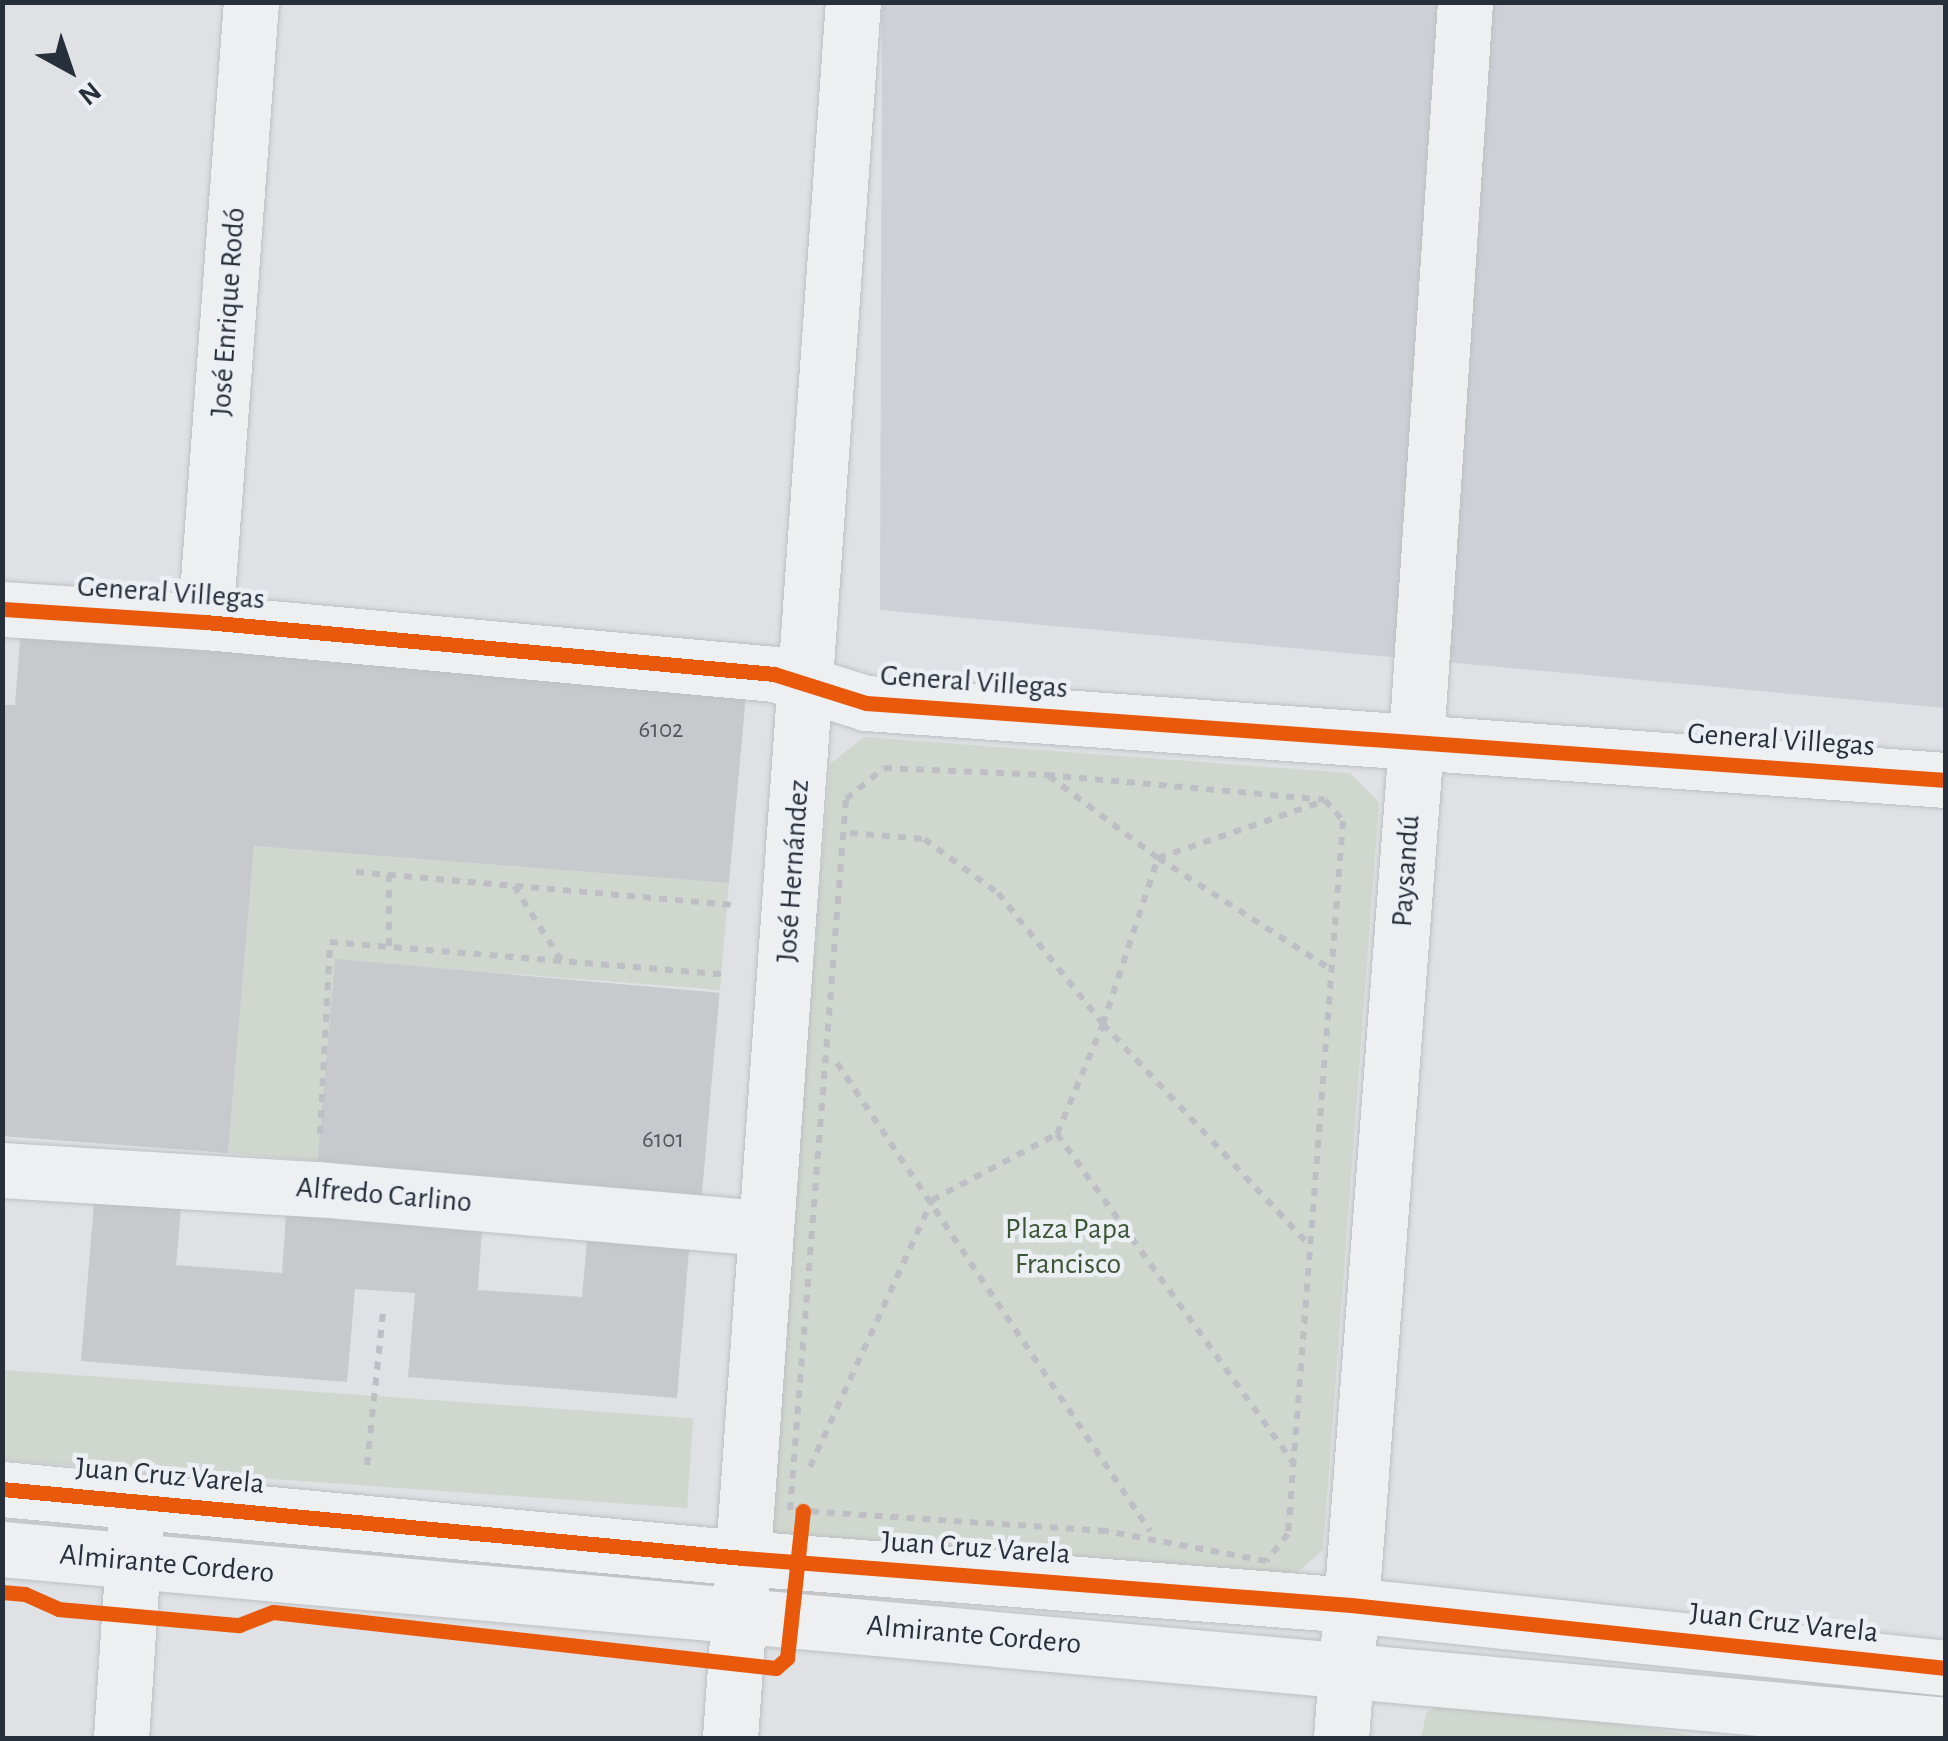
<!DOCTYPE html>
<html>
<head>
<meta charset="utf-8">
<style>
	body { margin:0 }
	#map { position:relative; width:1948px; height:1741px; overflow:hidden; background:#dfe1e4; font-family:"Alegreya Sans",sans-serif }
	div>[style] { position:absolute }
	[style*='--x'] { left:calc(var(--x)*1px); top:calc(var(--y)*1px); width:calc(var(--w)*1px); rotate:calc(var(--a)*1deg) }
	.built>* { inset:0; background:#cdd1d7 }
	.green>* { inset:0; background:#d0d7cf; transform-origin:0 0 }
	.building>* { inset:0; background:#c7c9cc; transform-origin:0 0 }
	.path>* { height:6px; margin-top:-3px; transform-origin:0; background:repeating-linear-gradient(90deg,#bdbfc4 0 8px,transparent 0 16px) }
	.roads { filter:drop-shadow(0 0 2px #bdbfc2) drop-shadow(0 0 2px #bdbfc2) }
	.street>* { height:55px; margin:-27.5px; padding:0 27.5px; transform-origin:27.5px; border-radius:27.5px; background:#eeeff0 }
	.cycleway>* { height:15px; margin:-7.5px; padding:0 7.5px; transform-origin:7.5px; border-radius:7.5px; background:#e8590c }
	span { translate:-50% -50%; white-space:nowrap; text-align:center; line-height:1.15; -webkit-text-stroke:9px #eceff4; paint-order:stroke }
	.number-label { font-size:25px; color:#505660 }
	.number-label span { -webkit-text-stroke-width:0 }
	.street-label { font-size:30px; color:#272f3b }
	.park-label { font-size:30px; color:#3d5636 }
	.frame { position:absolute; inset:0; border:5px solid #272f3b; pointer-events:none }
	.north { position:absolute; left:20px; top:20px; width:100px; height:100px; -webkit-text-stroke:8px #eceff4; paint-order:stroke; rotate:140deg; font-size:28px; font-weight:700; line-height:40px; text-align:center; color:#272f3b }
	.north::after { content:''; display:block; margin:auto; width:35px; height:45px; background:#272f3b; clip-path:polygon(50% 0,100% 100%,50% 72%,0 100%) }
</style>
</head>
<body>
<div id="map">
	<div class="built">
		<i style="clip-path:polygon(882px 3px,1945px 3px,1945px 708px,880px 610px)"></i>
	</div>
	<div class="green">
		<i style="clip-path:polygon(864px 737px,1350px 773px,1379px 802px,1323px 1550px,1289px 1580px,767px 1537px,830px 764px)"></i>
		<i style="clip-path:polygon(254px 846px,729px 883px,720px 990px,335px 960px,317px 1161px,228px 1153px)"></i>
		<i style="left:3px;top:1370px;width:692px;height:90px;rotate:4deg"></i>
		<i style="clip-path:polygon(1447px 1698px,1711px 1738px,1421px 1736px,1427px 1712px)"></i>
	</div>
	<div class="building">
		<i style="clip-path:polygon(21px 627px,747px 683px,729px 883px,254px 846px,228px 1153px,2px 1136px,2px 705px,15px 705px)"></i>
		<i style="left:335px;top:959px;width:386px;height:203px;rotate:5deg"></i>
		<i style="clip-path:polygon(94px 1203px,181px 1209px,176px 1265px,282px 1273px,286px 1215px,482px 1229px,478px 1290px,582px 1297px,588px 1230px,690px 1238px,677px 1398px,408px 1377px,415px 1293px,355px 1289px,347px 1382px,81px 1361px)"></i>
	</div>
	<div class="path">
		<i style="--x:884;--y:768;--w:163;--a:2.5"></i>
		<i style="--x:1047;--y:775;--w:279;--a:5.1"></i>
		<i style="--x:1325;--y:800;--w:28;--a:49"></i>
		<i style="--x:1343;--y:821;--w:715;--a:94.41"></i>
		<i style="--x:1288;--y:1534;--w:35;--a:129"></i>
		<i style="--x:1266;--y:1561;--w:163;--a:-169.4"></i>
		<i style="--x:1106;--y:1531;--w:317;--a:-176.2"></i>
		<i style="--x:790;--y:1510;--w:713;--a:-85.5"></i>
		<i style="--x:846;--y:799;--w:49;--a:-39.2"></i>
		<i style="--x:1049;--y:776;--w:136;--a:37"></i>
		<i style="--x:1158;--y:858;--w:207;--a:32.8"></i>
		<i style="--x:850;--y:833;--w:74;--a:4.6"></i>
		<i style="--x:924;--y:839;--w:92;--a:36.1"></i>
		<i style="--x:998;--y:893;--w:168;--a:51.3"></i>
		<i style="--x:1103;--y:1024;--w:304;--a:47"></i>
		<i style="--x:356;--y:872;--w:378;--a:5"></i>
		<i style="--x:514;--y:886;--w:88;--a:57.6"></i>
		<i style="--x:389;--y:946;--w:71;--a:-90"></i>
		<i style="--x:837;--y:1063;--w:563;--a:56.23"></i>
		<i style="--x:320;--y:1134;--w:192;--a:-87"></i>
		<i style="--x:330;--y:942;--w:399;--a:4.7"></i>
		<i style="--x:1057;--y:1134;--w:404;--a:54.3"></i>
		<i style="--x:367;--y:1465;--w:154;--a:-84"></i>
		<i style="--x:810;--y:1467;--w:294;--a:-65.4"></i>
		<i style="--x:932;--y:1200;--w:141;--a:-27.8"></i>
		<i style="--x:1057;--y:1134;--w:119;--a:-67.3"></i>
		<i style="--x:1103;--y:1024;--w:175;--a:-71.7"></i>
		<i style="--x:1158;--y:858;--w:173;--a:-18.9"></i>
	</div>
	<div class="roads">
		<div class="street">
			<i style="--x:2;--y:609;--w:203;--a:3.7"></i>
			<i style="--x:205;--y:622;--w:571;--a:5.22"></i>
			<i style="--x:774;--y:674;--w:96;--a:17.5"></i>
			<i style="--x:866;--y:703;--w:1083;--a:4.08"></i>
			<i style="--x:205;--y:622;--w:622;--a:-85.76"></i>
			<i style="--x:2;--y:1170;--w:316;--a:3.5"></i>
			<i style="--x:317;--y:1189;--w:450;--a:5"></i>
			<i style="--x:2;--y:1489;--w:744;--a:5.32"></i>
			<i style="--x:743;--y:1558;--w:610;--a:4.42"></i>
			<i style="--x:1351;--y:1605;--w:598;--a:6.04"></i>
			<i style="--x:2;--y:1549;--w:1952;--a:5.17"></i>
			<i style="--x:121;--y:1738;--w:211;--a:-86.2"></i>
			<i style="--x:730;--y:1738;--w:1740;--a:-85.95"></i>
			<i style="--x:1341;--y:1738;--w:999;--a:-85.69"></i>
			<i style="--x:1416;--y:742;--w:742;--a:-86.21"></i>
		</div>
	</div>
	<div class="cycleway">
		<i style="--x:2;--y:609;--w:203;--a:3.7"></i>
		<i style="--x:205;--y:622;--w:571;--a:5.22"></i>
		<i style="--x:774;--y:674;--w:96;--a:17.5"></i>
		<i style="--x:866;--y:703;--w:1083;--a:4.08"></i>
		<i style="--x:2;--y:1489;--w:744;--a:5.32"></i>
		<i style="--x:743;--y:1558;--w:610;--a:4.42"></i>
		<i style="--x:1351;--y:1605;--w:598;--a:6.04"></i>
		<i style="--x:2;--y:1592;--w:23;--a:5"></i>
		<i style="--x:25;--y:1594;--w:36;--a:24"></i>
		<i style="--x:58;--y:1609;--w:182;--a:5.1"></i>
		<i style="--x:239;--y:1625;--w:36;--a:-21"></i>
		<i style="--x:273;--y:1612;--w:506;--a:6.35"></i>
		<i style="--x:776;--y:1668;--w:15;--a:-42"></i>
		<i style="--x:787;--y:1658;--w:148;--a:-83.8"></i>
	</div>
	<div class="number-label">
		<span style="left:661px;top:730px">6102</span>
		<span style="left:663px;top:1140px">6101</span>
	</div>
	<div class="street-label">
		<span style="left:228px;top:312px;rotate:-86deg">José Enrique Rodó</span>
		<span style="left:171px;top:593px;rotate:4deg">General Villegas</span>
		<span style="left:974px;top:682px;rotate:4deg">General Villegas</span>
		<span style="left:1781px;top:740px;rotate:4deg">General Villegas</span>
		<span style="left:793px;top:871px;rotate:-86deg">José Hernández</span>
		<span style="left:1406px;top:871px;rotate:-86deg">Paysandú</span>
		<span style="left:384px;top:1195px;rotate:5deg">Alfredo Carlino</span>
		<span style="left:170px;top:1476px;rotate:5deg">Juan Cruz Varela</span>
		<span style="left:976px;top:1548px;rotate:4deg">Juan Cruz Varela</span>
		<span style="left:167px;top:1564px;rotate:5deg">Almirante Cordero</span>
		<span style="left:1784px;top:1623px;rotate:6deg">Juan Cruz Varela</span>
		<span style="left:974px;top:1635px;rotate:5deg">Almirante Cordero</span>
	</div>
	<div class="park-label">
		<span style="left:1068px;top:1246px">Plaza Papa<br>Francisco</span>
	</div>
	<div class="frame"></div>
	<div class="north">N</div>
</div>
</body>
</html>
